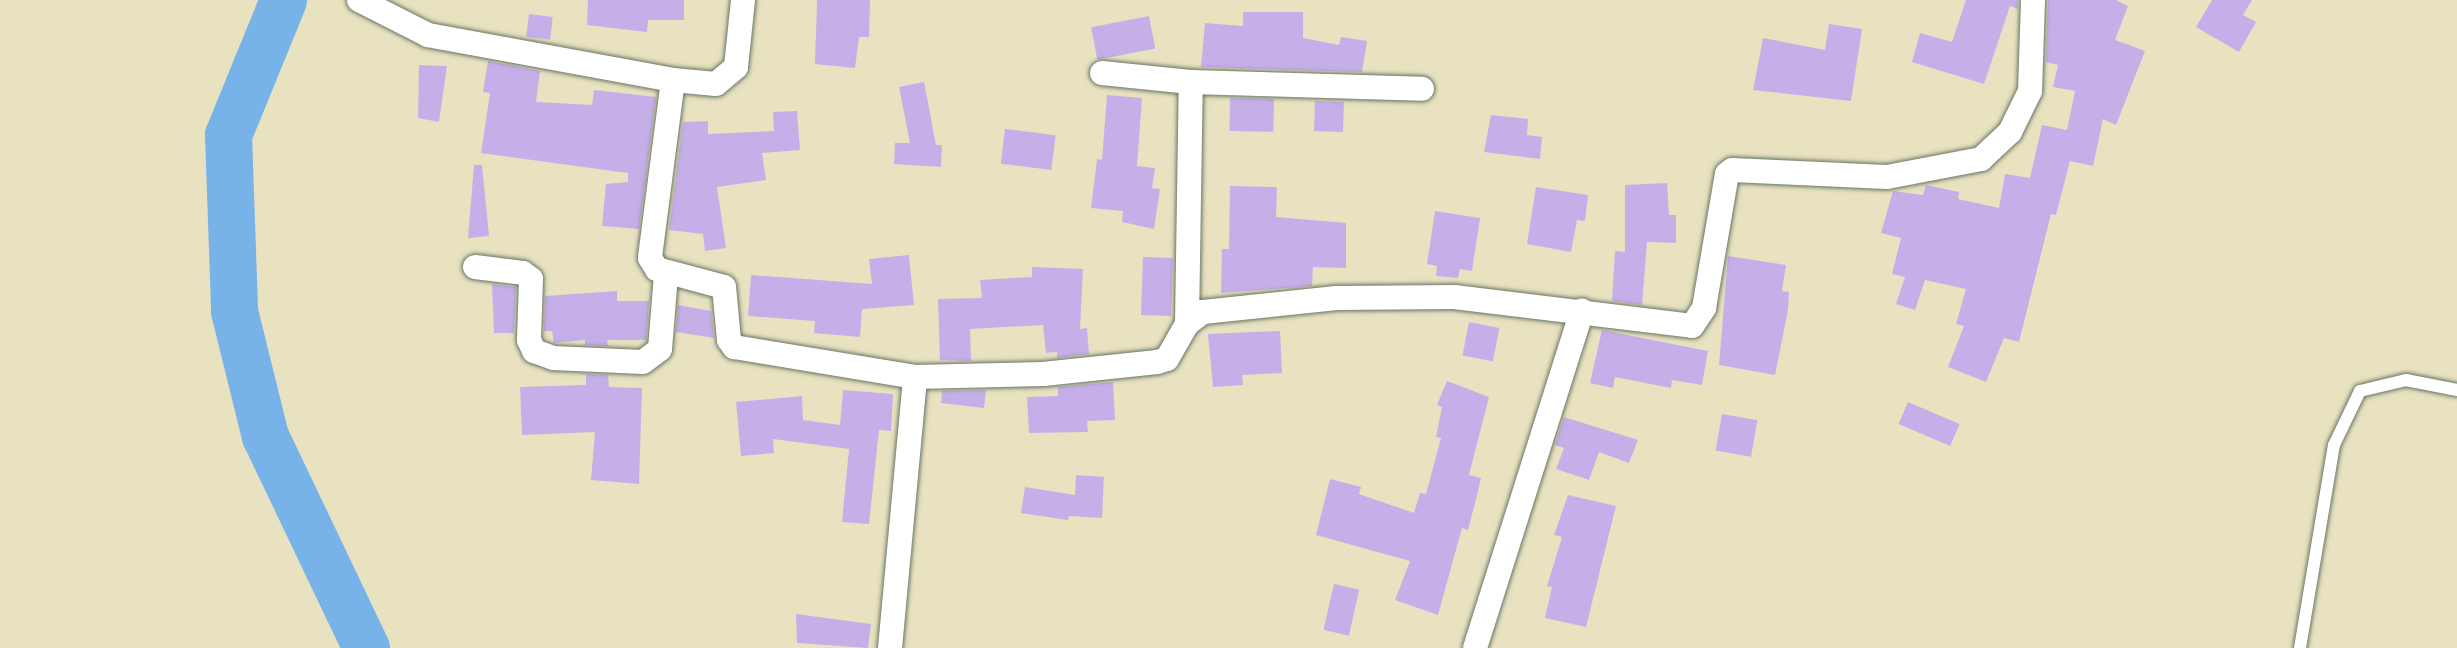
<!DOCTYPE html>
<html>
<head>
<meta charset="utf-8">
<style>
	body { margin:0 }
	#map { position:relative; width:2457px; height:648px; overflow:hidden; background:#e9e2c0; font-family:Vollkorn,serif }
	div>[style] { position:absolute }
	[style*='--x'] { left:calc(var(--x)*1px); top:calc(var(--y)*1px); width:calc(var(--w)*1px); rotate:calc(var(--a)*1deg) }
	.river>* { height:47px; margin:-23.5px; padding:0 23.5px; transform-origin:23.5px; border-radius:23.5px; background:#77b2e8 }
	.building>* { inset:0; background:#c6afe9; transform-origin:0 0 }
	.roads { filter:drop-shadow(0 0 2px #667765) drop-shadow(0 0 2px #667765) }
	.service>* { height:12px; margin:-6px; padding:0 6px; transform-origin:6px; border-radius:6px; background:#fff }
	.minor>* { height:24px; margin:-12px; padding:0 12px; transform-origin:12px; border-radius:12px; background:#fff }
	span { translate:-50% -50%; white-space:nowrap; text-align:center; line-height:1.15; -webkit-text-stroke:5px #fbf7ec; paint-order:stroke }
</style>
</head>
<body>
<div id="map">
	<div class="river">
		<i style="--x:283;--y:0;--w:146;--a:112.2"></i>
		<i style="--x:228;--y:135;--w:176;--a:88"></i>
		<i style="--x:234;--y:311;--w:129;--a:76.1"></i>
		<i style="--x:265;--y:436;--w:235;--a:64.5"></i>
	</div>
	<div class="building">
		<i style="clip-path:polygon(588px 0,684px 0,684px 20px,648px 20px,647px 32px,587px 25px)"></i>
		<i style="clip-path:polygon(817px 0,870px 0,869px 37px,859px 37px,855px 68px,815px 64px)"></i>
		<i style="clip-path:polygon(1966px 0,2018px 0,2018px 9px,2010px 6px,1984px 84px,1912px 62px,1920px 33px,1952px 42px)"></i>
		<i style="clip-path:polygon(2048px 0,2116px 0,2128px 6px,2115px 40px,2145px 51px,2116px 125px,2103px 119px,2093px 166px,2070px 161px,2056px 215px,2051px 214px,2019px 342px,2004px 338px,1986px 382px,1948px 367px,1964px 326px,1956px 324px,1966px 289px,1925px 280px,1915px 310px,1896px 304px,1905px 277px,1892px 274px,1901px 238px,1881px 233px,1893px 191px,1923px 195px,1926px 185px,1959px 192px,1958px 199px,1999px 208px,2005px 174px,2030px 178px,2042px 125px,2067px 130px,2075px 91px,2053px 87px,2058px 65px,2046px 62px)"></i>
		<i style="clip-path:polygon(2212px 0,2252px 0,2243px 15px,2256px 22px,2239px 52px,2196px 27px)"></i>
		<i style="clip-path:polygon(1243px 12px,1303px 12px,1303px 38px,1339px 45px,1341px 37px,1367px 41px,1362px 72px,1201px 67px,1205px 23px,1243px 26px)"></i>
		<i style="left:529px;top:14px;width:24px;height:23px;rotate:7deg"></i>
		<i style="left:1149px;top:16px;width:33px;height:59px;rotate:79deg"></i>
		<i style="clip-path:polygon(1829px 24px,1862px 29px,1851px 101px,1753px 90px,1763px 38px,1825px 50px)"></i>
		<i style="clip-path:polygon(488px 61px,540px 71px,536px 102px,592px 105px,594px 90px,656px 97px,639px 229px,602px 226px,606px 184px,628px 182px,628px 173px,481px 153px,490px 93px,483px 92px)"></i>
		<i style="clip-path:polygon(419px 65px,447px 66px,439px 122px,418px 118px)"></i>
		<i style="clip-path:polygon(924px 82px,936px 145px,942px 145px,941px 167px,894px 164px,895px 143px,910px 143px,899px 87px)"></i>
		<i style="clip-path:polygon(1107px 95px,1142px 98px,1137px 166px,1155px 168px,1152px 188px,1160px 189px,1154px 229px,1122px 222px,1123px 211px,1091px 208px,1097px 159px,1102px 160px)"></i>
		<i style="left:1230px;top:98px;width:44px;height:33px;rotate:1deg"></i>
		<i style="left:1315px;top:101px;width:29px;height:30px;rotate:2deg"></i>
		<i style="clip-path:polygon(797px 111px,800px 150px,762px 153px,766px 180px,717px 187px,726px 248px,705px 251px,703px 234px,669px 230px,683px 122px,708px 121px,708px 134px,774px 131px,773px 112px)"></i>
		<i style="clip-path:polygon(1491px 115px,1528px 119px,1527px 135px,1542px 137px,1540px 159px,1484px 152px)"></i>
		<i style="left:1005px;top:129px;width:51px;height:35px;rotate:7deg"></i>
		<i style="clip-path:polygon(474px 165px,482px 165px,489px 236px,468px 238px)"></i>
		<i style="clip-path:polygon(1667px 183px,1669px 215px,1676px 215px,1676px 243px,1647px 242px,1642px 305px,1612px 301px,1615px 251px,1625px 252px,1625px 185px)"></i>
		<i style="clip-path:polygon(1230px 186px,1277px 187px,1276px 217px,1346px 223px,1346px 268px,1313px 267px,1312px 286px,1221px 293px,1222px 249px,1229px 249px)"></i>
		<i style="clip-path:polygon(1536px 187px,1588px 195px,1585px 221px,1577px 220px,1571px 252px,1527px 244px)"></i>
		<i style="clip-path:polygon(1435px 211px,1480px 218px,1472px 271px,1460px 269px,1458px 278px,1436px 276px,1437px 266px,1427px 264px)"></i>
		<i style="clip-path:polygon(909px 255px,914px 305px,862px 309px,860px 337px,814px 333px,815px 321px,748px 316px,751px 275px,872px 284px,869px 259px)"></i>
		<i style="clip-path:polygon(1728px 256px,1786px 265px,1782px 291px,1789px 292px,1788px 310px,1775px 375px,1719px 365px)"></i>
		<i style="left:1143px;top:257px;width:30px;height:58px;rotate:2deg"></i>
		<i style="clip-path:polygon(1032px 267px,1083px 269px,1080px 329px,1087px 328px,1089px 354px,1057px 358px,1057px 352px,1046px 353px,1043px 325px,970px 329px,971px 361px,940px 360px,938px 299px,982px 298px,980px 280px,1032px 277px)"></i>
		<i style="clip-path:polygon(492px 284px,516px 287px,514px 333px,494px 333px)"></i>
		<i style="clip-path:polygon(617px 291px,617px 301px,649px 301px,646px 340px,607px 340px,608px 346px,585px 345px,585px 340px,554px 343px,552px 331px,544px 331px,545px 296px)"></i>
		<i style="clip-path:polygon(678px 305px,711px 311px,714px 338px,676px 332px)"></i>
		<i style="left:1469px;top:322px;width:31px;height:34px;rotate:11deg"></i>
		<i style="clip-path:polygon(1602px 330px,1708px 351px,1702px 385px,1672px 380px,1671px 388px,1615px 377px,1613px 388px,1590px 383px)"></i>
		<i style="clip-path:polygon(1280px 331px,1282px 373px,1242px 375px,1243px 385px,1213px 387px,1208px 334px)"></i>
		<i style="clip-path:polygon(586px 374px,608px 375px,609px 387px,642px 388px,639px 484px,591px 480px,595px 432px,522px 435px,520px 387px,586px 385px)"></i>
		<i style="clip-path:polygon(1447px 381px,1489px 397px,1469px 475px,1481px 478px,1474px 507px,1468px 530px,1462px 528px,1438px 615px,1395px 600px,1410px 561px,1316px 535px,1330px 479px,1361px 487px,1359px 494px,1414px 513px,1420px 493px,1426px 494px,1441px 438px,1436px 437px,1442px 407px,1437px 405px)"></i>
		<i style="clip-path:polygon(1113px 382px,1115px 420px,1087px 421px,1088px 432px,1029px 433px,1027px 397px,1058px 396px,1058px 387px)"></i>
		<i style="clip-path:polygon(843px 390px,893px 394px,891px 431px,879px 430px,869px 524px,842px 522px,849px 449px,773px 439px,774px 453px,741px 456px,736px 402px,802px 396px,803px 420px,840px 425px)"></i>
		<i style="clip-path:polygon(986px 390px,984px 408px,941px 403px,942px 391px)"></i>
		<i style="left:1908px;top:402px;width:56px;height:24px;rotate:23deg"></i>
		<i style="left:1722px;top:414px;width:36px;height:37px;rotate:10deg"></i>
		<i style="clip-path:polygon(1564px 417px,1638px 440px,1629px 463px,1599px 452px,1589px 480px,1556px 469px,1564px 448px,1555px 445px)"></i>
		<i style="clip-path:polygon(1076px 475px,1104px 477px,1102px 518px,1069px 516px,1068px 520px,1021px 513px,1025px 487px,1075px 495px)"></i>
		<i style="clip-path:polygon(1568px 495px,1616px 506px,1586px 627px,1545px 618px,1552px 587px,1547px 586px,1562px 537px,1554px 535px)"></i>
		<i style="left:1334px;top:584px;width:26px;height:47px;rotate:13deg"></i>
		<i style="clip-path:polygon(796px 614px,871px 624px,868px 648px,797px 643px)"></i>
	</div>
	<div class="roads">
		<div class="service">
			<i style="--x:2300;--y:648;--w:206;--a:-80.5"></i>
			<i style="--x:2334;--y:445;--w:60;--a:-64.3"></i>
			<i style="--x:2360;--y:391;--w:47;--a:-13.4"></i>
			<i style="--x:2406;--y:380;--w:52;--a:11.1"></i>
		</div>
		<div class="minor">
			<i style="--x:359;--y:0;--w:77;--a:26.9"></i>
			<i style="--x:428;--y:35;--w:249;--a:10.4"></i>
			<i style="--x:673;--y:80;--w:179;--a:97.4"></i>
			<i style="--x:650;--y:258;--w:13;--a:58"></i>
			<i style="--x:657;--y:269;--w:69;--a:15"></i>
			<i style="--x:724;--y:287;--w:53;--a:84.6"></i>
			<i style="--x:729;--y:340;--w:9;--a:54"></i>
			<i style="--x:734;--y:347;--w:183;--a:9.4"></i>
			<i style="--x:915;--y:377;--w:128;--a:-1.3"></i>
			<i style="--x:1043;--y:374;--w:115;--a:-6"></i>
			<i style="--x:1157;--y:362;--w:10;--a:-17"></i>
			<i style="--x:1167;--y:359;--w:40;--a:-60.3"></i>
			<i style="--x:1187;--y:324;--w:20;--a:-37"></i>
			<i style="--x:1203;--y:312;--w:134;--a:-6"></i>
			<i style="--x:1336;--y:298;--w:118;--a:-0.5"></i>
			<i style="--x:1454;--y:297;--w:240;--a:6.9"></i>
			<i style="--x:1692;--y:326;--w:22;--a:-56"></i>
			<i style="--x:1704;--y:308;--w:136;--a:-80.3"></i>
			<i style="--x:1727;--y:174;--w:6;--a:-39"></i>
			<i style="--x:1732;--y:170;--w:155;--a:2.6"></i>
			<i style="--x:1887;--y:177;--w:96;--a:-10.8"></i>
			<i style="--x:1981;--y:159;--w:40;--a:-43"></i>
			<i style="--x:2010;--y:132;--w:46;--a:-64"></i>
			<i style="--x:2030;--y:91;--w:91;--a:-88.1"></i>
			<i style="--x:1102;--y:73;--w:89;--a:5.8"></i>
			<i style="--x:1191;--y:82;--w:231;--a:1.7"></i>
			<i style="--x:673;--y:80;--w:43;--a:5.3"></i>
			<i style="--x:716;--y:84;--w:26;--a:-40"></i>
			<i style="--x:736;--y:67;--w:67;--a:-84"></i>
			<i style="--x:475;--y:267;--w:48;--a:7.1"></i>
			<i style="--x:523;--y:273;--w:10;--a:37"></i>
			<i style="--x:531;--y:279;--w:61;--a:91.9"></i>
			<i style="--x:529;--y:340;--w:12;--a:66"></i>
			<i style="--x:534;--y:351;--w:20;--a:20"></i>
			<i style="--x:553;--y:358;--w:90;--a:2.5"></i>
			<i style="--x:643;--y:362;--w:21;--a:-37"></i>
			<i style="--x:660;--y:349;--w:75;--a:-85.4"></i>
			<i style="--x:1187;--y:324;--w:242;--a:-89.1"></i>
			<i style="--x:890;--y:648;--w:272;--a:-84.7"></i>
			<i style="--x:1475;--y:648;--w:354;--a:-72.4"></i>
		</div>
	</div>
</div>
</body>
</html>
